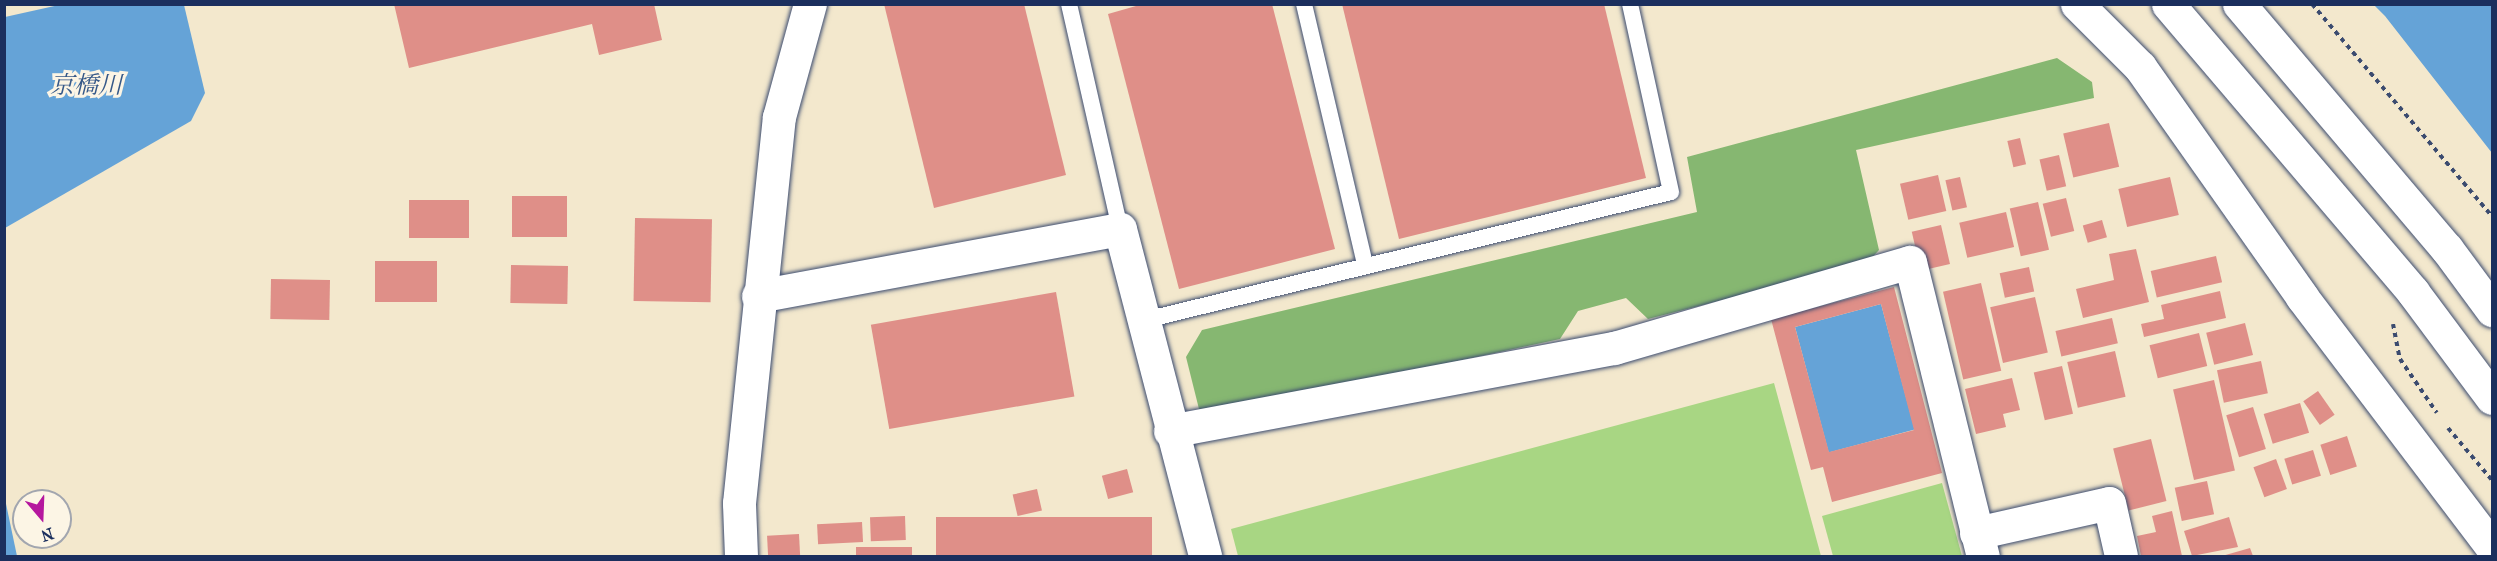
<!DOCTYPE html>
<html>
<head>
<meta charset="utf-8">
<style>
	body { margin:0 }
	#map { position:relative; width:2497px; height:561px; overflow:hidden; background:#f3e8cd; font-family:"IM FELL French Canon","Noto Serif JP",serif }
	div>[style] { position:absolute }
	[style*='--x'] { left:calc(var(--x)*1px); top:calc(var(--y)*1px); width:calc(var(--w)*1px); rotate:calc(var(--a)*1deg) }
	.green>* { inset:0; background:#a8d683 }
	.forest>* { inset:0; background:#86b771 }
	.water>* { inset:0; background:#65a3d7; transform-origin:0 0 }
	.building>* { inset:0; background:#df8f88; transform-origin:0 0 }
	.path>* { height:4px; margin-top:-2px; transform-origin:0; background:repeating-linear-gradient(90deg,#3b4b6f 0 4.5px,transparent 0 9px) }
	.roads { filter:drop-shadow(0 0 2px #3b4b6f) drop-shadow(0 0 2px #3b4b6f) }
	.service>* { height:16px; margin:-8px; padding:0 8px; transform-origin:8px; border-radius:8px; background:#fff }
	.minor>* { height:33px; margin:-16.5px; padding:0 16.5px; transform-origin:16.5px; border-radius:16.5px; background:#fff }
	.tertiary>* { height:33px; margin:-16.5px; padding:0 16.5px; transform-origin:16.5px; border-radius:16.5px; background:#fff }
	span { translate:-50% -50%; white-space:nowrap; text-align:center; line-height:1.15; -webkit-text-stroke:6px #fcf5e5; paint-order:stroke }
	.water-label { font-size:24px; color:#355888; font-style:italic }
	.frame { position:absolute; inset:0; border:6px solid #1b2f5e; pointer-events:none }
	.north { position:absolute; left:12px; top:489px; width:60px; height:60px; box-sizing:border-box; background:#fcf5e5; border:2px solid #a2a6af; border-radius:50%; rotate:161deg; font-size:16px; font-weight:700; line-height:24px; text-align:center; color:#1b2f5e }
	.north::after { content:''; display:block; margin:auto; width:21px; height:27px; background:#b5179e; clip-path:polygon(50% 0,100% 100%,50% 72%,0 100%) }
</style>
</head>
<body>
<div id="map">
	<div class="green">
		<i style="clip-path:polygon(1774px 383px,1821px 556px,1238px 556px,1231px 529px)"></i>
		<i style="clip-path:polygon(1942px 483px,1962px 556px,1833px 556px,1822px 516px)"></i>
	</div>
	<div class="forest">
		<i style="clip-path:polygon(2057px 58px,2092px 82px,2094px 98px,1856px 150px,1879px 250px,1867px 263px,1648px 319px,1626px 298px,1578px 311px,1560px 339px,1214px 414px,1199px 409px,1186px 357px,1202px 330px,1697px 212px,1687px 157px)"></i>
	</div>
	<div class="water">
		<i style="clip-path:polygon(59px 5px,184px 5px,205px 93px,191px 121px,5px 228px,5px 17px)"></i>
		<i style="clip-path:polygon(2374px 5px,2492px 5px,2492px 153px,2385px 16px)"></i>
		<i style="left:1881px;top:304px;width:130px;height:89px;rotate:75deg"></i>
		<i style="clip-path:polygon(4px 499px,5px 499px,17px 556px,5px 556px)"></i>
	</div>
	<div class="building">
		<i style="clip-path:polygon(394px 4px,654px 4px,662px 40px,599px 55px,592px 24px,409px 68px)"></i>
		<i style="clip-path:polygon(884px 4px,1024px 4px,1066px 175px,934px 208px)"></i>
		<i style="clip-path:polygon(1143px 4px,1272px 4px,1335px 249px,1179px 289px,1108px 14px)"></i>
		<i style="clip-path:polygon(1342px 4px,1604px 4px,1646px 178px,1399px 239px)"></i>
		<i style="left:2109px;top:123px;width:45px;height:47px;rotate:77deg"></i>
		<i style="left:2020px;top:138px;width:27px;height:13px;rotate:77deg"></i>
		<i style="left:2059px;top:155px;width:32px;height:20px;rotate:77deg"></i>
		<i style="left:1938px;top:175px;width:37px;height:39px;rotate:77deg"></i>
		<i style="left:1960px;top:177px;width:31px;height:15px;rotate:77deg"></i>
		<i style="left:2170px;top:177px;width:39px;height:53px;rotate:77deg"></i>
		<i style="left:512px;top:196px;width:55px;height:41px"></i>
		<i style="left:2066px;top:198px;width:34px;height:24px;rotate:76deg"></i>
		<i style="left:409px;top:200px;width:60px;height:38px"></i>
		<i style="left:2038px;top:202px;width:49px;height:29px;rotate:77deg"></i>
		<i style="left:2006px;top:212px;width:36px;height:48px;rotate:77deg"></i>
		<i style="left:635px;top:218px;width:77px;height:83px;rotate:1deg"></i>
		<i style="left:2102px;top:220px;width:18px;height:20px;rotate:74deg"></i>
		<i style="left:1941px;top:225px;width:40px;height:30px;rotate:77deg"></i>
		<i style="clip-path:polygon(2136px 249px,2149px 302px,2083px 318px,2076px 289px,2114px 280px,2109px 254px)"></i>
		<i style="left:2216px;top:256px;width:27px;height:67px;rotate:77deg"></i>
		<i style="left:375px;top:261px;width:62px;height:41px"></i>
		<i style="left:511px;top:265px;width:57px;height:38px;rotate:1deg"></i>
		<i style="left:2029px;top:267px;width:25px;height:30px;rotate:78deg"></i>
		<i style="left:271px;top:279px;width:59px;height:40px;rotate:1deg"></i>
		<i style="left:1981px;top:283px;width:90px;height:39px;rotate:77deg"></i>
		<i style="clip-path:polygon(evenodd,1894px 287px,1942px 473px,1832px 502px,1823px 467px,1811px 470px,1771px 319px,1894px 287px,1881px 304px,1914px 430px,1829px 452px,1795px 327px,1881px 304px)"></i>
		<i style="clip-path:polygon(2220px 291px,2226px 318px,2144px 337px,2141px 324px,2164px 319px,2161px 305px)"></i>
		<i style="left:1056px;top:292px;width:106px;height:188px;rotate:80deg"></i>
		<i style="left:2035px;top:297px;width:57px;height:46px;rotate:77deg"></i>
		<i style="left:2112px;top:318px;width:26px;height:58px;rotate:77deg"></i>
		<i style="left:2245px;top:323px;width:33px;height:40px;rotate:76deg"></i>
		<i style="left:2199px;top:333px;width:34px;height:51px;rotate:76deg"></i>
		<i style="left:2115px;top:351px;width:47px;height:49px;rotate:77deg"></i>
		<i style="left:2261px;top:361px;width:33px;height:45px;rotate:78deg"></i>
		<i style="left:2062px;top:366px;width:49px;height:29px;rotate:77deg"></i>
		<i style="clip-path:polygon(2012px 378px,2020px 410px,2003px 414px,2006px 427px,1976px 434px,1965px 389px)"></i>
		<i style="left:2214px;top:380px;width:93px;height:42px;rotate:77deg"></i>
		<i style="left:2318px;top:391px;width:29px;height:18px;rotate:55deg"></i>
		<i style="left:2300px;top:403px;width:31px;height:38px;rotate:73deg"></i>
		<i style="left:2253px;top:407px;width:44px;height:28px;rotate:73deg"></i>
		<i style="left:2347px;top:436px;width:32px;height:28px;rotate:72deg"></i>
		<i style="left:2151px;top:439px;width:64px;height:39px;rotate:76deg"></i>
		<i style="left:2313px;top:450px;width:27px;height:30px;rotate:73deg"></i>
		<i style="left:2276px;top:459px;width:32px;height:24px;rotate:70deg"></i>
		<i style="left:1127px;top:469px;width:24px;height:26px;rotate:75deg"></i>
		<i style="left:2207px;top:481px;width:34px;height:33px;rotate:78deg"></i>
		<i style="left:1037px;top:489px;width:22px;height:25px;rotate:77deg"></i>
		<i style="clip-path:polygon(2172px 511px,2182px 556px,2141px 556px,2137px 536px,2156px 532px,2152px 516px)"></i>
		<i style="left:905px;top:516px;width:24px;height:35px;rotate:88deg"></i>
		<i style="left:936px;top:517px;width:216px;height:39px"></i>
		<i style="clip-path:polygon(2229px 517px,2238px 547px,2192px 556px,2184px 531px)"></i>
		<i style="left:862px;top:522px;width:20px;height:45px;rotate:87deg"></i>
		<i style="left:799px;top:534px;width:22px;height:32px;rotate:87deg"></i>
		<i style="left:912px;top:547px;width:9px;height:56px;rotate:90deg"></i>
		<i style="clip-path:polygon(2250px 548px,2253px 556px,2222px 556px)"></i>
	</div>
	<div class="path">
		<i style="--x:2312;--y:4;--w:278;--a:49.7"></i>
		<i style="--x:2393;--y:324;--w:36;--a:79"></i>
		<i style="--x:2400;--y:359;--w:65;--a:55.6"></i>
		<i style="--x:2448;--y:428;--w:68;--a:49.8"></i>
	</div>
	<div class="roads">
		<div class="service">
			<i style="--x:1069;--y:4;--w:231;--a:77.2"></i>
			<i style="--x:1304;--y:4;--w:268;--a:76.8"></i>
			<i style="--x:1141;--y:321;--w:545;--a:-13.68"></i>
			<i style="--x:1671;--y:192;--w:192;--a:-102.3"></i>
		</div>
		<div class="minor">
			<i style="--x:2077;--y:4;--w:89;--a:45"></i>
			<i style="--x:2140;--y:67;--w:281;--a:54.8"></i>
			<i style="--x:2302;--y:297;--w:314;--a:52.8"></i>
			<i style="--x:758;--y:296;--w:368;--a:-10.5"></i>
			<i style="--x:1120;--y:229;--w:338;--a:75.4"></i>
			<i style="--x:1170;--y:431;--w:452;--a:-10.6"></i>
			<i style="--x:1614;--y:348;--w:308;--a:-16.2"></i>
			<i style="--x:1910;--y:262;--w:303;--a:76.1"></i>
			<i style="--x:1976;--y:533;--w:136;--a:-12.7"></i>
			<i style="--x:2109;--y:503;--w:54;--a:77.2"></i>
		</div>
		<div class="tertiary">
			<i style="--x:2168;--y:4;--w:378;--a:49.6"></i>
			<i style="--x:2413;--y:292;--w:132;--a:53.3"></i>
			<i style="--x:2239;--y:4;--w:321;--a:49.7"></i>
			<i style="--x:2447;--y:249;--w:76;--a:53.6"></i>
			<i style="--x:741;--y:556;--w:53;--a:-92.2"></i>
			<i style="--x:739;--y:503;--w:388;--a:-84.1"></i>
			<i style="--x:779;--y:117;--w:117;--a:-74.7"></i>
		</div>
	</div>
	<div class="water-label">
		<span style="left:86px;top:86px">京橋川</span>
	</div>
	<div class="frame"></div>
	<div class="north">N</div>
</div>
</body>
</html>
